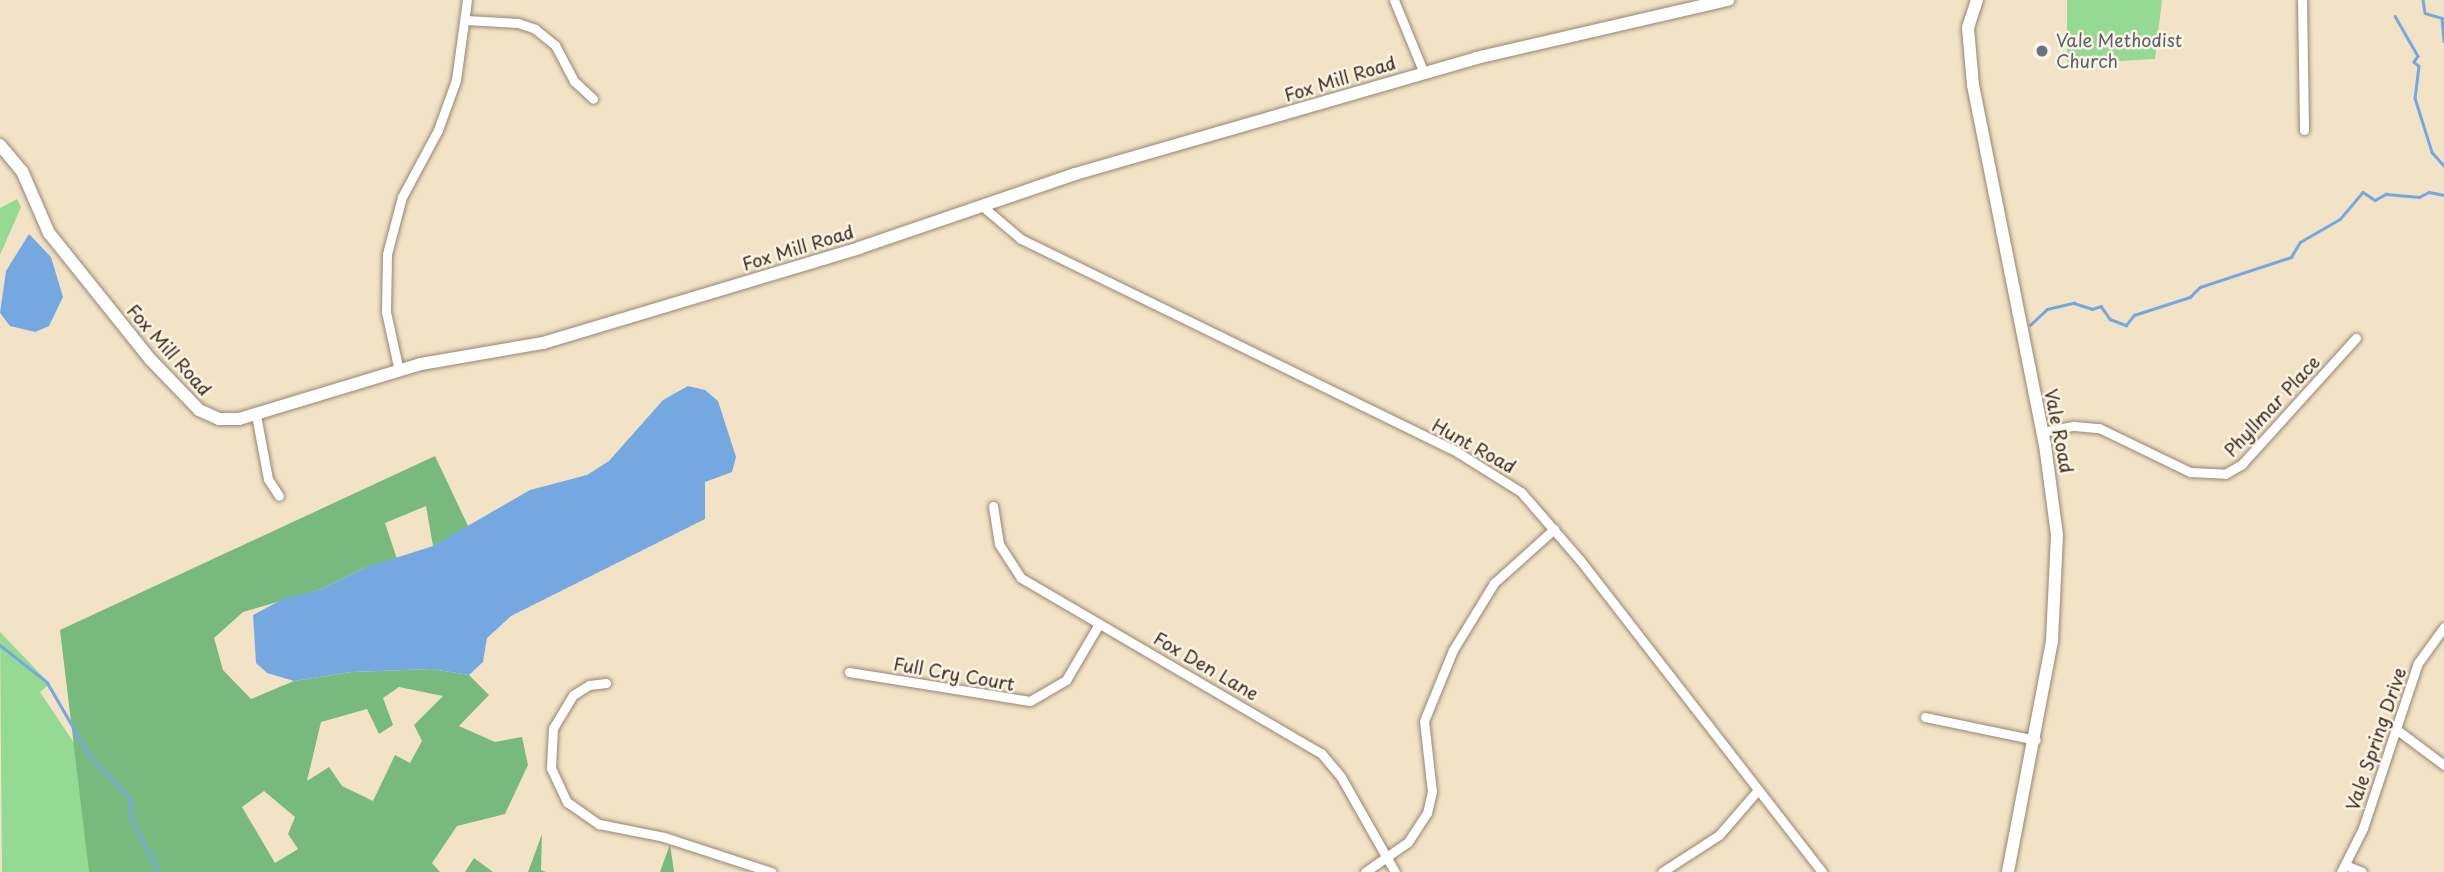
<!DOCTYPE html>
<html>
<head>
<meta charset="utf-8">
<style>
	body { margin:0 }
	#map { position:relative; width:2444px; height:872px; overflow:hidden; background:#f2e3c6; font-family:"Playpen Sans",sans-serif }
	div>[style] { position:absolute }
	[style*='--x'] { left:calc(var(--x)*1px); top:calc(var(--y)*1px); width:calc(var(--w)*1px); rotate:calc(var(--a)*1deg) }
	.green>* { inset:0; background:#95da93 }
	.forest>* { inset:0; background:#78ba7d }
	.water>* { inset:0; background:#75a8e1 }
	.stream>* { height:2.5px; margin:-1.25px; padding:0 1.25px; transform-origin:1.25px; border-radius:1.25px; background:#75a8e1 }
	.roads { filter:drop-shadow(0 0 2px #968672) drop-shadow(0 0 2px #968672) }
	.minor>* { height:9px; margin:-4.5px; padding:0 4.5px; transform-origin:4.5px; border-radius:4.5px; background:#fff }
	.secondary>* { height:12px; margin:-6px; padding:0 6px; transform-origin:6px; border-radius:6px; background:#fff }
	.dots>* { width:19px; height:19px; translate:-50% -50%; box-sizing:border-box; border:4px solid #fcf5e5; border-radius:50% }
	span { translate:-50% -50%; white-space:nowrap; text-align:center; line-height:1.15; -webkit-text-stroke:5px #fcf5e5; paint-order:stroke }
	.worship-label { font-size:18px; color:#5b616d }
	.left { translate:0 -50%; text-align:left }
	.street-label { font-size:18px; color:#3b2a1e }
</style>
</head>
<body>
<div id="map">
	<div class="green">
		<i style="clip-path:polygon(2067px 0,2162px 0,2155px 59px,2067px 64px)"></i>
		<i style="clip-path:polygon(17px 199px,21px 207px,0 255px,0 208px)"></i>
		<i style="clip-path:polygon(0 632px,50px 684px,40px 692px,160px 872px,2px 872px)"></i>
	</div>
	<div class="forest">
		<i style="clip-path:polygon(evenodd,435px 456px,469px 528px,433px 546px,426px 506px,385px 523px,397px 559px,364px 568px,319px 590px,243px 612px,214px 638px,223px 670px,251px 699px,294px 681px,352px 672px,432px 669px,469px 675px,489px 695px,459px 726px,495px 742px,522px 737px,528px 765px,505px 814px,457px 826px,432px 863px,440px 872px,89px 872px,60px 630px,435px 456px,399px 687px,443px 696px,414px 725px,422px 741px,410px 763px,395px 755px,373px 801px,342px 786px,329px 767px,307px 781px,321px 722px,367px 709px,379px 734px,393px 725px,383px 698px,399px 687px,435px 456px,264px 791px,295px 817px,288px 834px,298px 849px,275px 863px,242px 807px,264px 791px)"></i>
		<i style="clip-path:polygon(542px 834px,541px 870px,546px 872px,528px 872px)"></i>
		<i style="clip-path:polygon(670px 844px,674px 872px,660px 872px)"></i>
		<i style="clip-path:polygon(474px 858px,493px 872px,465px 872px)"></i>
	</div>
	<div class="water">
		<i style="clip-path:polygon(29px 234px,51px 257px,63px 297px,49px 326px,35px 332px,10px 326px,0 313px,6px 271px)"></i>
		<i style="clip-path:polygon(688px 386px,705px 390px,718px 401px,736px 457px,732px 472px,705px 482px,705px 519px,511px 616px,487px 638px,483px 662px,469px 675px,432px 669px,352px 672px,294px 681px,267px 673px,256px 663px,253px 615px,285px 598px,319px 590px,364px 568px,433px 546px,530px 490px,587px 475px,609px 461px,663px 400px)"></i>
	</div>
	<div class="stream">
		<i style="--x:2423;--y:0;--w:13;--a:81"></i>
		<i style="--x:2425;--y:13;--w:18;--a:16"></i>
		<i style="--x:2442;--y:18;--w:23;--a:85"></i>
		<i style="--x:2395;--y:16;--w:46;--a:60.1"></i>
		<i style="--x:2418;--y:56;--w:7;--a:124"></i>
		<i style="--x:2414;--y:62;--w:6;--a:39"></i>
		<i style="--x:2419;--y:66;--w:32;--a:97"></i>
		<i style="--x:2415;--y:98;--w:57;--a:72.5"></i>
		<i style="--x:2432;--y:152;--w:18;--a:49"></i>
		<i style="--x:2030;--y:325;--w:23;--a:-43"></i>
		<i style="--x:2047;--y:309;--w:28;--a:-13"></i>
		<i style="--x:2074;--y:303;--w:19;--a:18"></i>
		<i style="--x:2092;--y:309;--w:9;--a:-18"></i>
		<i style="--x:2101;--y:306;--w:16;--a:55"></i>
		<i style="--x:2110;--y:319;--w:17;--a:21"></i>
		<i style="--x:2126;--y:325;--w:13;--a:-51"></i>
		<i style="--x:2134;--y:315;--w:59;--a:-17.8"></i>
		<i style="--x:2190;--y:297;--w:14;--a:-45"></i>
		<i style="--x:2200;--y:287;--w:96;--a:-18.2"></i>
		<i style="--x:2291;--y:257;--w:17;--a:-59"></i>
		<i style="--x:2300;--y:242;--w:46;--a:-29.9"></i>
		<i style="--x:2340;--y:219;--w:35;--a:-50"></i>
		<i style="--x:2363;--y:192;--w:14;--a:34"></i>
		<i style="--x:2375;--y:200;--w:13;--a:-29"></i>
		<i style="--x:2386;--y:194;--w:33;--a:5"></i>
		<i style="--x:2419;--y:197;--w:11;--a:-27"></i>
		<i style="--x:2429;--y:192;--w:15;--a:11"></i>
		<i style="--x:0;--y:645;--w:60;--a:38.2"></i>
		<i style="--x:47;--y:682;--w:86;--a:59.8"></i>
		<i style="--x:90;--y:756;--w:57;--a:46.4"></i>
		<i style="--x:129;--y:797;--w:25;--a:81"></i>
		<i style="--x:133;--y:822;--w:56;--a:62.5"></i>
	</div>
	<div class="roads">
		<div class="minor">
			<i style="--x:1394;--y:0;--w:79;--a:67.7"></i>
			<i style="--x:2302;--y:0;--w:130;--a:89.1"></i>
			<i style="--x:466;--y:20;--w:52;--a:3.3"></i>
			<i style="--x:518;--y:23;--w:18;--a:19"></i>
			<i style="--x:535;--y:29;--w:26;--a:39"></i>
			<i style="--x:555;--y:45;--w:41;--a:62.2"></i>
			<i style="--x:574;--y:81;--w:26;--a:43"></i>
			<i style="--x:981;--y:205;--w:52;--a:40.4"></i>
			<i style="--x:1021;--y:239;--w:485;--a:26"></i>
			<i style="--x:1457;--y:452;--w:75;--a:32"></i>
			<i style="--x:1521;--y:492;--w:90;--a:49.1"></i>
			<i style="--x:1580;--y:560;--w:395;--a:52.2"></i>
			<i style="--x:399;--y:371;--w:60;--a:-102.4"></i>
			<i style="--x:386;--y:312;--w:58;--a:-89"></i>
			<i style="--x:387;--y:254;--w:59;--a:-75.3"></i>
			<i style="--x:402;--y:197;--w:76;--a:-61.8"></i>
			<i style="--x:438;--y:130;--w:53;--a:-70.2"></i>
			<i style="--x:456;--y:80;--w:81;--a:-82.2"></i>
			<i style="--x:256;--y:415;--w:65;--a:79.4"></i>
			<i style="--x:268;--y:479;--w:20;--a:57"></i>
			<i style="--x:2042;--y:432;--w:33;--a:-11"></i>
			<i style="--x:2074;--y:426;--w:25;--a:5"></i>
			<i style="--x:2099;--y:428;--w:101;--a:25.8"></i>
			<i style="--x:2190;--y:472;--w:35;--a:3"></i>
			<i style="--x:2225;--y:474;--w:20;--a:-30"></i>
			<i style="--x:2242;--y:464;--w:170;--a:-47.9"></i>
			<i style="--x:993;--y:506;--w:38;--a:81"></i>
			<i style="--x:999;--y:544;--w:40;--a:57.1"></i>
			<i style="--x:1021;--y:578;--w:347;--a:30.3"></i>
			<i style="--x:1321;--y:753;--w:31;--a:50"></i>
			<i style="--x:1341;--y:777;--w:109;--a:60.4"></i>
			<i style="--x:849;--y:672;--w:183;--a:9.1"></i>
			<i style="--x:1030;--y:701;--w:42;--a:-30.3"></i>
			<i style="--x:1066;--y:680;--w:65;--a:-59.5"></i>
			<i style="--x:606;--y:683;--w:17;--a:173"></i>
			<i style="--x:589;--y:685;--w:19;--a:148"></i>
			<i style="--x:573;--y:695;--w:39;--a:121"></i>
			<i style="--x:553;--y:728;--w:40;--a:92.9"></i>
			<i style="--x:551;--y:768;--w:38;--a:65"></i>
			<i style="--x:567;--y:802;--w:39;--a:35"></i>
			<i style="--x:599;--y:824;--w:66;--a:11.3"></i>
			<i style="--x:664;--y:837;--w:113;--a:18.1"></i>
			<i style="--x:1925;--y:717;--w:113;--a:11.7"></i>
			<i style="--x:2396;--y:729;--w:60;--a:36.9"></i>
			<i style="--x:2345;--y:865;--w:18;--a:22"></i>
			<i style="--x:1365;--y:872;--w:52;--a:-34.9"></i>
			<i style="--x:1408;--y:842;--w:35;--a:-57"></i>
			<i style="--x:1427;--y:813;--w:22;--a:-77"></i>
			<i style="--x:1432;--y:792;--w:71;--a:-96.4"></i>
			<i style="--x:1424;--y:721;--w:77;--a:-67.8"></i>
			<i style="--x:1453;--y:650;--w:79;--a:-58.5"></i>
			<i style="--x:1494;--y:583;--w:81;--a:-42"></i>
			<i style="--x:1662;--y:872;--w:68;--a:-33"></i>
			<i style="--x:1719;--y:835;--w:60;--a:-49.1"></i>
			<i style="--x:2341;--y:872;--w:49;--a:-63.4"></i>
			<i style="--x:2363;--y:828;--w:174;--a:-71.6"></i>
			<i style="--x:2418;--y:663;--w:44;--a:-54.2"></i>
		</div>
		<div class="secondary">
			<i style="--x:1977;--y:0;--w:29;--a:108"></i>
			<i style="--x:1968;--y:28;--w:57;--a:85"></i>
			<i style="--x:1973;--y:85;--w:367;--a:78.7"></i>
			<i style="--x:2045;--y:445;--w:91;--a:82.4"></i>
			<i style="--x:2057;--y:535;--w:106;--a:92.7"></i>
			<i style="--x:2052;--y:641;--w:235;--a:100.8"></i>
			<i style="--x:0;--y:145;--w:34;--a:50"></i>
			<i style="--x:22;--y:171;--w:68;--a:66.5"></i>
			<i style="--x:49;--y:233;--w:161;--a:51.3"></i>
			<i style="--x:150;--y:359;--w:71;--a:46.1"></i>
			<i style="--x:199;--y:410;--w:22;--a:24"></i>
			<i style="--x:219;--y:419;--w:20;--a:0"></i>
			<i style="--x:239;--y:419;--w:190;--a:-16.8"></i>
			<i style="--x:421;--y:364;--w:124;--a:-9.8"></i>
			<i style="--x:543;--y:343;--w:330;--a:-16.7"></i>
			<i style="--x:859;--y:248;--w:228;--a:-18.9"></i>
			<i style="--x:1075;--y:174;--w:417;--a:-16.1"></i>
			<i style="--x:1476;--y:58;--w:259;--a:-13"></i>
		</div>
	</div>
	<div class="dots">
		<i style="left:2042px;top:51px;background:#6b7280"></i>
	</div>
	<div class="worship-label">
		<span class="left" style="left:2056px;top:51px">Vale Methodist<br>Church</span>
	</div>
	<div class="street-label">
		<span style="left:1340px;top:79px;rotate:-17deg">Fox Mill Road</span>
		<span style="left:798px;top:248px;rotate:-17deg">Fox Mill Road</span>
		<span style="left:169px;top:350px;rotate:48deg">Fox Mill Road</span>
		<span style="left:2272px;top:406px;rotate:-47deg">Phyllmar Place</span>
		<span style="left:2059px;top:431px;rotate:79deg">Vale Road</span>
		<span style="left:1474px;top:446px;rotate:29deg">Hunt Road</span>
		<span style="left:1206px;top:666px;rotate:30deg">Fox Den Lane</span>
		<span style="left:954px;top:674px;rotate:10deg">Full Cry Court</span>
		<span style="left:2376px;top:739px;rotate:-71deg">Vale Spring Drive</span>
	</div>
</div>
</body>
</html>
